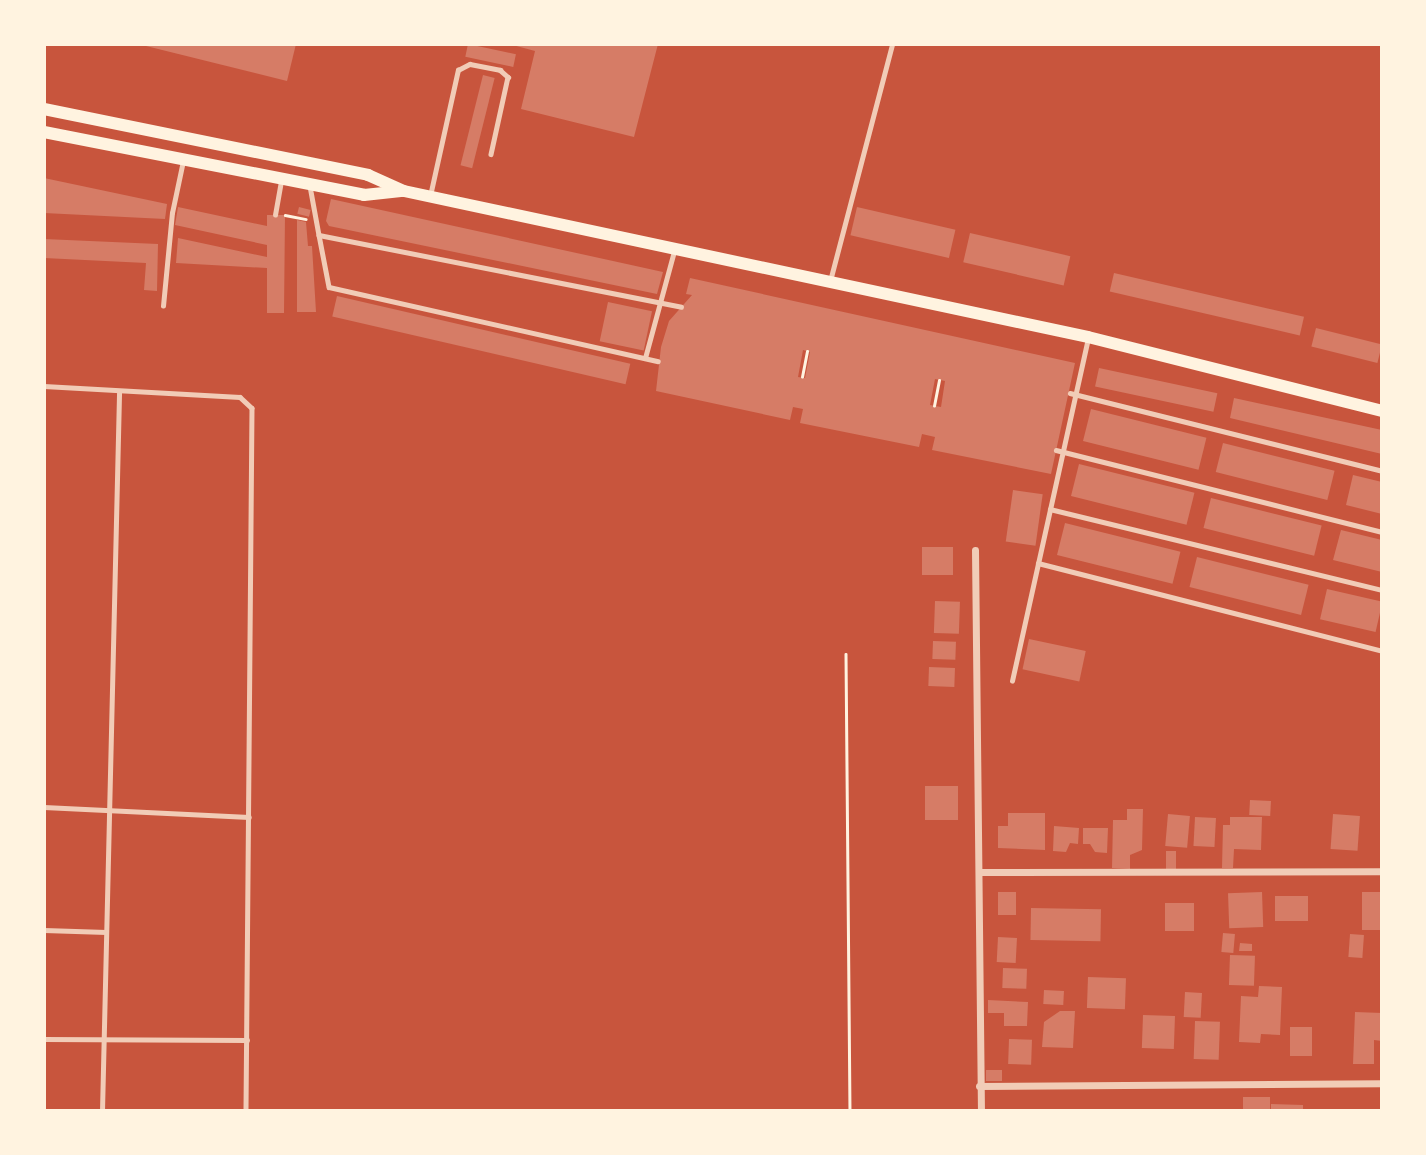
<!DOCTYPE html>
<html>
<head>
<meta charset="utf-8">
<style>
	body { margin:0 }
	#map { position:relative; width:1426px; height:1155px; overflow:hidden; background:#c8553d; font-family:Rubik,sans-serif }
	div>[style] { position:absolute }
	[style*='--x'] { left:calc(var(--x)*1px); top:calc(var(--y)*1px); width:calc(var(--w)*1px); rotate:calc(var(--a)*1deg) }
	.building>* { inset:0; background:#d67c66; transform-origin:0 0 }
	.path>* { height:2.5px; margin:-1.25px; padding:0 1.25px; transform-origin:1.25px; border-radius:1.25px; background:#fff3e0 }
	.service>* { height:4.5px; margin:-2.25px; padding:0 2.25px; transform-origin:2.25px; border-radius:2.25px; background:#f1ccb7 }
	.minor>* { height:7px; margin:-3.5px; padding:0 3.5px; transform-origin:3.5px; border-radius:3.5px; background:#f1ccb7 }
	.secondary>* { height:12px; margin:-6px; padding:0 6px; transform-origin:6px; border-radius:6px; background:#fff3e0 }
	span { translate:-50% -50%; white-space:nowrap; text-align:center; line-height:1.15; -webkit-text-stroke:7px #fff3e0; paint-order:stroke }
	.frame { position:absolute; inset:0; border:46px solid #fff3e0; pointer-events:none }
</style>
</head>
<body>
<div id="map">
	<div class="building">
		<i style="clip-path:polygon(138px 44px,296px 44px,287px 81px)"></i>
		<i style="left:468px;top:44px;width:49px;height:13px;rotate:12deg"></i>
		<i style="clip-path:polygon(658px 44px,634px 137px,521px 109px,535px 51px,509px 44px)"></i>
		<i style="left:483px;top:75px;width:12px;height:93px;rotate:14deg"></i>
		<i style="clip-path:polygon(44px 178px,167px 204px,165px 219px,44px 213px)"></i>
		<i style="clip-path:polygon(331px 199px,663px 272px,657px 294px,329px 226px,326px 221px)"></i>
		<i style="clip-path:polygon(178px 207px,267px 226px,267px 215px,285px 215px,284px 313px,267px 313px,267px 268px,176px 263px,178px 238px,267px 257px,267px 245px,175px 225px)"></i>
		<i style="left:299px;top:207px;width:12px;height:7px;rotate:14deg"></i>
		<i style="left:857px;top:207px;width:101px;height:29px;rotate:13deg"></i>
		<i style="clip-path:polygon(297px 220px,306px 222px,308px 246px,312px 246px,316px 312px,297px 312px)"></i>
		<i style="left:970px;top:233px;width:103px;height:30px;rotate:13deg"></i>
		<i style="clip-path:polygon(44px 239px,158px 244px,157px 291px,144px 290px,146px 263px,44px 258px)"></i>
		<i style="left:1114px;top:273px;width:195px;height:19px;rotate:13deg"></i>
		<i style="clip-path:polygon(evenodd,690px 278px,1075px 363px,1051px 474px,932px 450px,935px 437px,922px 434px,919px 447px,800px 423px,803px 409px,793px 407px,790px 420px,656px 391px,661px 347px,669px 321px,692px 295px,686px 294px,690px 278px,803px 350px,810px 352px,805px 378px,798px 377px,803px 350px,690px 278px,935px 379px,945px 381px,941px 407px,930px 405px,935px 379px)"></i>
		<i style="left:337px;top:296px;width:301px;height:21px;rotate:13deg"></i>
		<i style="left:608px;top:302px;width:45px;height:40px;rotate:12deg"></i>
		<i style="left:1316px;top:328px;width:68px;height:19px;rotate:14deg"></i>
		<i style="left:1099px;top:368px;width:121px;height:19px;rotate:12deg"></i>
		<i style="clip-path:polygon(1234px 398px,1382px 430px,1382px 454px,1230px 418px)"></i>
		<i style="left:1091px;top:409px;width:119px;height:33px;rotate:14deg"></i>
		<i style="left:1223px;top:443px;width:115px;height:30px;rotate:14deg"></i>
		<i style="left:1079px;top:464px;width:119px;height:33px;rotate:14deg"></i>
		<i style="clip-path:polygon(1353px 475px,1382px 482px,1382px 514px,1346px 505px)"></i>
		<i style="left:1013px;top:490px;width:30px;height:52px;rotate:8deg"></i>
		<i style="left:1211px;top:498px;width:114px;height:31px;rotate:14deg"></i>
		<i style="left:1065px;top:523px;width:119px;height:33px;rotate:14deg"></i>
		<i style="clip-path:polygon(1341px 530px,1382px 540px,1382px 572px,1333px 560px)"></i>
		<i style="left:922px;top:547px;width:31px;height:28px"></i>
		<i style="left:1197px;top:557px;width:115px;height:31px;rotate:14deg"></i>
		<i style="left:1327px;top:589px;width:57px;height:31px;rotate:13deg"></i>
		<i style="left:935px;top:601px;width:25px;height:32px;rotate:2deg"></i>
		<i style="left:1029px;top:639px;width:58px;height:31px;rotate:12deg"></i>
		<i style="left:933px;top:641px;width:23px;height:18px;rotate:2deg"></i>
		<i style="left:929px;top:667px;width:26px;height:19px;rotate:2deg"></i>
		<i style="left:925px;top:786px;width:33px;height:34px"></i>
		<i style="left:1250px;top:800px;width:21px;height:15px;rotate:3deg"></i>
		<i style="clip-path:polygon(1127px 809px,1143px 809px,1142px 850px,1130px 855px,1130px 869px,1112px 868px,1113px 820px,1127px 820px)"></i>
		<i style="clip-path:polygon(1008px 813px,1045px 813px,1045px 850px,998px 848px,998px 826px,1008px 826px)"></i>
		<i style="left:1168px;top:814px;width:22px;height:32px;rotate:5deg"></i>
		<i style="left:1333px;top:814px;width:27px;height:35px;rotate:4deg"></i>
		<i style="left:1195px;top:817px;width:21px;height:29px;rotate:3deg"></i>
		<i style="clip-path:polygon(1230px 817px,1262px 817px,1261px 850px,1234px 849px,1233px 868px,1222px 868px,1223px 825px,1230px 825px)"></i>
		<i style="clip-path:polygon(1054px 826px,1079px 828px,1078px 844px,1070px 843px,1066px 852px,1053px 851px)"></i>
		<i style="clip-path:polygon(1083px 828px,1108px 828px,1107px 853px,1095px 852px,1090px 844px,1083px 844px)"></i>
		<i style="left:1166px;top:851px;width:10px;height:18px"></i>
		<i style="left:998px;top:892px;width:18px;height:23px"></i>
		<i style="left:1262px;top:892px;width:35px;height:34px;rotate:88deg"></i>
		<i style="left:1362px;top:892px;width:20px;height:38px"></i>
		<i style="left:1308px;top:896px;width:25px;height:33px;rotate:90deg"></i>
		<i style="left:1165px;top:903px;width:29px;height:28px"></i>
		<i style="left:1031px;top:908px;width:70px;height:32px;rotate:1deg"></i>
		<i style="left:1223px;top:933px;width:12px;height:19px;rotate:5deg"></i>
		<i style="left:1350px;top:934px;width:14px;height:23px;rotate:4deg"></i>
		<i style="left:998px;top:937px;width:19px;height:25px;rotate:3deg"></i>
		<i style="clip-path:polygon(1240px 943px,1252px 944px,1252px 951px,1239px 951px)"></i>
		<i style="left:1230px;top:955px;width:25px;height:30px;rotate:2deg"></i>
		<i style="left:1003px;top:968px;width:24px;height:20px;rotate:2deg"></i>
		<i style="left:1088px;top:977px;width:38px;height:31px;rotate:2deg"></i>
		<i style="clip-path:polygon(1259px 986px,1282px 987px,1280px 1035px,1261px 1034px,1260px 1043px,1239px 1042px,1241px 996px,1258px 997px)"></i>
		<i style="left:1044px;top:990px;width:20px;height:14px;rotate:3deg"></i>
		<i style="left:1185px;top:992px;width:17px;height:25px;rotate:3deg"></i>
		<i style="clip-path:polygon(988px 1000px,1028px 1002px,1027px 1026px,1004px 1026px,1004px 1013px,988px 1013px)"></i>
		<i style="clip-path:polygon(1060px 1011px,1075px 1011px,1073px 1048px,1042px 1047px,1044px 1022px)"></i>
		<i style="clip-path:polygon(1355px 1012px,1382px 1013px,1382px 1041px,1374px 1040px,1374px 1064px,1353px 1064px)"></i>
		<i style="left:1143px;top:1015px;width:32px;height:33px;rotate:2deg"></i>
		<i style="left:1195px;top:1021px;width:25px;height:38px;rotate:2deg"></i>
		<i style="left:1290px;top:1027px;width:22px;height:29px"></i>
		<i style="left:1009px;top:1039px;width:23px;height:25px;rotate:2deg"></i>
		<i style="left:986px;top:1070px;width:16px;height:11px"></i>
		<i style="left:1243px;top:1097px;width:27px;height:14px"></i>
		<i style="clip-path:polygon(1271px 1104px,1303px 1105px,1303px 1111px,1271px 1111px)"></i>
	</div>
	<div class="path">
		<i style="--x:285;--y:215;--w:21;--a:11"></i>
		<i style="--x:802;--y:377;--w:26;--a:-79"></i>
		<i style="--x:934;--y:406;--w:26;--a:-79"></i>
		<i style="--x:846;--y:654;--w:457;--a:89.5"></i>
	</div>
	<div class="service">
		<i style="--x:310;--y:186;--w:50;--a:79.6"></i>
		<i style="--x:319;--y:235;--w:369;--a:11.2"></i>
		<i style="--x:430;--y:196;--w:129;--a:-77.5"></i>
		<i style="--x:458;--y:70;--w:13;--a:-27"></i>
		<i style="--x:470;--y:64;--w:31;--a:11"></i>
		<i style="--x:500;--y:70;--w:11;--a:41"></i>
		<i style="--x:508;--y:77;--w:79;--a:102.4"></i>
		<i style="--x:275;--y:215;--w:34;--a:-80"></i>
		<i style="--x:319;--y:235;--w:53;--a:79.1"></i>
		<i style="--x:329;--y:287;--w:337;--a:12.7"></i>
		<i style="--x:830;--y:281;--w:245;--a:-75.3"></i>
		<i style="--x:163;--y:306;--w:93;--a:-84.5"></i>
		<i style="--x:172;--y:213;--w:53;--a:-78.1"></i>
		<i style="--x:645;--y:358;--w:111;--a:-74.8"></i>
		<i style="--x:44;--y:386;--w:196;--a:3.2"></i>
		<i style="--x:240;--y:397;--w:16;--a:43"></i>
		<i style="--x:252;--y:408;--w:703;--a:90.49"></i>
		<i style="--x:1070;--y:393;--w:322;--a:14"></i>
		<i style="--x:1056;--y:450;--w:336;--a:14.1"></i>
		<i style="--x:1050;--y:509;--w:342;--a:13.7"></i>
		<i style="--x:1038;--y:563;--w:355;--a:14.3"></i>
		<i style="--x:1012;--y:681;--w:351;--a:-77.5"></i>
		<i style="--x:44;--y:807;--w:205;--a:2.8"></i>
		<i style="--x:44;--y:930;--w:62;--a:1.8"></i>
		<i style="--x:44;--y:1039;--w:203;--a:0.3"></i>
		<i style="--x:102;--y:1111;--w:718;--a:-88.64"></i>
	</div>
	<div class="minor">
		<i style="--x:975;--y:550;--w:561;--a:89.39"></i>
		<i style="--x:979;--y:872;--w:403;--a:-0.1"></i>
		<i style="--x:979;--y:1086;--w:403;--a:-0.4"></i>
	</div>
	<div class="secondary">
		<i style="--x:44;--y:109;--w:331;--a:11.5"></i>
		<i style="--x:368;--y:175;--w:39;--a:24"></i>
		<i style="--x:404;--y:191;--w:699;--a:12.05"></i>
		<i style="--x:1088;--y:337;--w:303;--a:14.1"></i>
		<i style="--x:44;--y:132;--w:326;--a:11.1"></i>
		<i style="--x:364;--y:195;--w:37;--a:-6"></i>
	</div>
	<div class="frame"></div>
</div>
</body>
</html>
